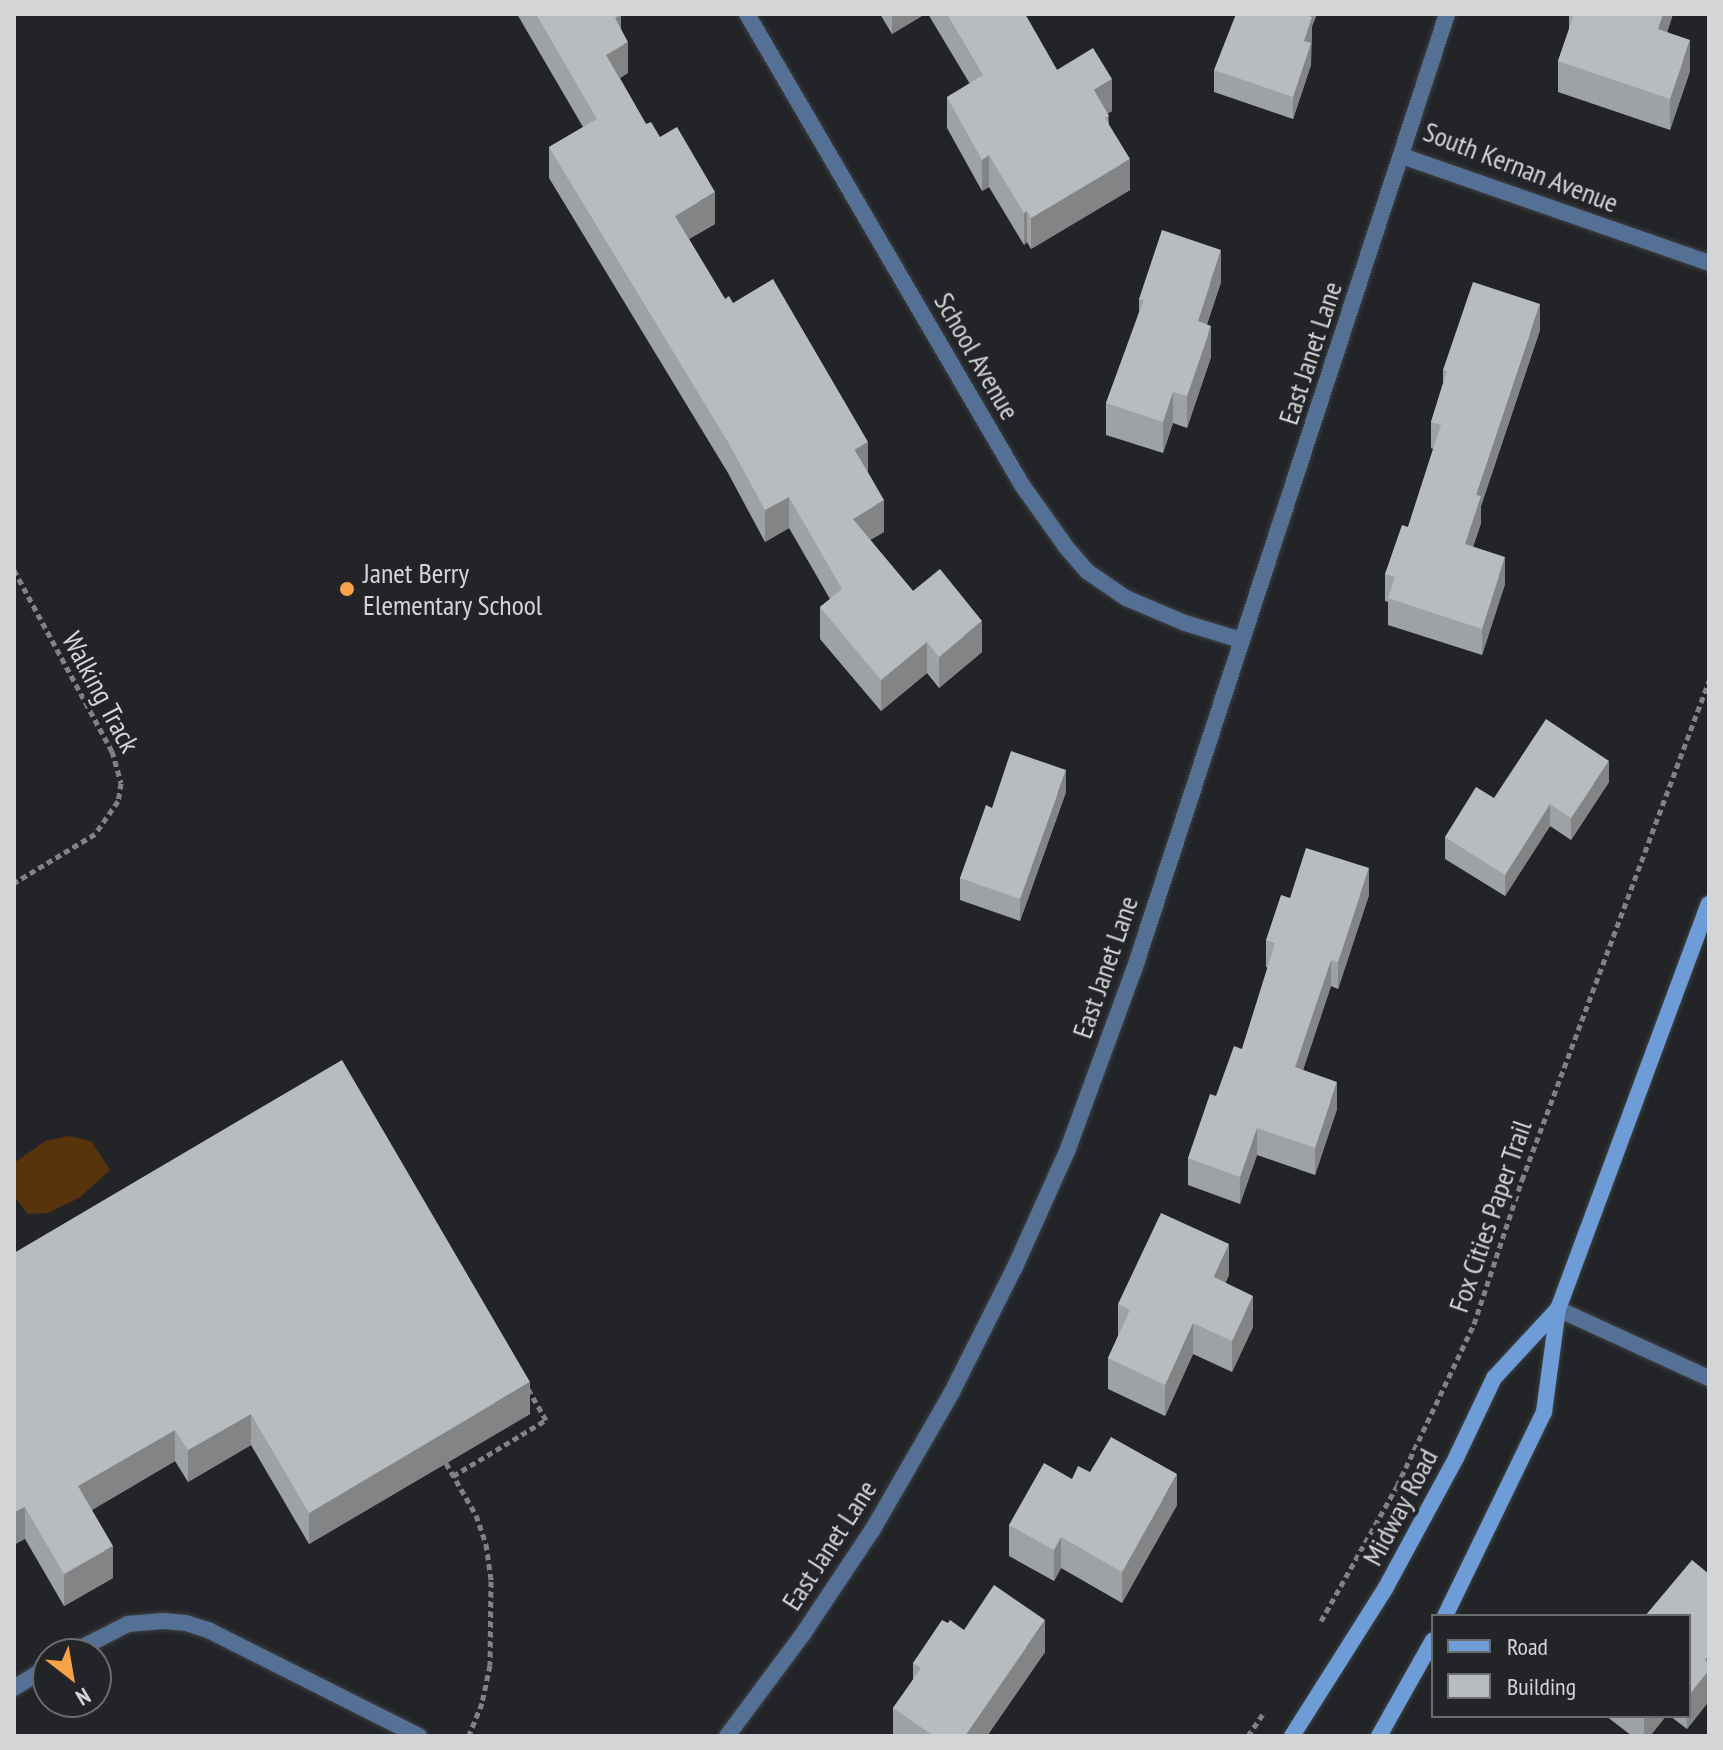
<!DOCTYPE html>
<html>
<head>
<meta charset="utf-8">
<style>
	body { margin:0 }
	#map { position:relative; width:1723px; height:1750px; overflow:hidden; background:#222427; font-family:"PT Sans Narrow",sans-serif }
	div>[style] { position:absolute }
	[style*='--x'] { left:calc(var(--x)*1px); top:calc(var(--y)*1px); width:calc(var(--w)*1px); rotate:calc(var(--a)*1deg) }
	.green>* { inset:0; background:#58340d }
	.path>* { height:5px; margin-top:-2.5px; transform-origin:0; background:repeating-linear-gradient(90deg,#808284 0 6px,transparent 0 10px) }
	.roads { filter:drop-shadow(0 0 2px #3e4043) drop-shadow(0 0 2px #3e4043) }
	.lane>* { height:16px; margin:-8px; padding:0 8px; transform-origin:8px; border-radius:8px; background:#547195 }
	.street>* { height:16px; margin:-8px; padding:0 8px; transform-origin:8px; border-radius:8px; background:#547195 }
	.secondary>* { height:16px; margin:-8px; padding:0 8px; transform-origin:8px; border-radius:8px; background:#6d9cd6 }
	.wall>* { inset:0; background:#9fa2a4 }
	.shaded-wall>* { inset:0; background:#828486 }
	.building>* { inset:0; background:#b9bcbf }
	.dots>* { width:22px; height:22px; translate:-50% -50%; box-sizing:border-box; border:4px solid #222427; border-radius:50% }
	span { translate:-50% -50%; white-space:nowrap; text-align:center; line-height:1.15; -webkit-text-stroke:8px #222427; paint-order:stroke }
	.street-label { font-size:28px; color:#d4d5d7 }
	.poi-label { font-size:28px; color:#d4d5d7 }
	.left { translate:0 -50%; text-align:left }
	.frame { position:absolute; inset:0; border:16px solid #d4d5d7; pointer-events:none }
	.legend { position:absolute; left:1431px; top:1614px; width:260px; height:104px; box-sizing:border-box; background:#222427; border:2px solid #696b6d; margin:0; padding:10px 14px; list-style:none; font-size:24px; color:#d4d5d7 }
	.legend li { display:flex; align-items:center; gap:16px; height:40px }
	.legend b { width:40px; border:2px solid #696b6d }
	.north { position:absolute; left:32px; top:1638px; width:80px; height:80px; box-sizing:border-box; background:#222427; border:2px solid #696b6d; border-radius:50%; rotate:149deg; font-size:22px; font-weight:700; line-height:32px; text-align:center; color:#d4d5d7 }
	.north::after { content:''; display:block; margin:auto; width:28px; height:36px; background:#f7a148; clip-path:polygon(50% 0,100% 100%,50% 72%,0 100%) }
</style>
</head>
<body>
<div id="map">
	<div class="green">
		<i style="clip-path:polygon(69px 1136px,91px 1141px,110px 1170px,79px 1198px,48px 1213px,28px 1214px,14px 1196px,14px 1163px,45px 1141px)"></i>
	</div>
	<div class="path">
		<i style="--x:14;--y:570;--w:206;--a:61.6"></i>
		<i style="--x:112;--y:751;--w:33;--a:74"></i>
		<i style="--x:121;--y:783;--w:18;--a:99"></i>
		<i style="--x:118;--y:801;--w:40;--a:124.9"></i>
		<i style="--x:95;--y:834;--w:95;--a:148.8"></i>
		<i style="--x:446;--y:1463;--w:60;--a:60"></i>
		<i style="--x:476;--y:1515;--w:31;--a:71"></i>
		<i style="--x:486;--y:1544;--w:37;--a:82"></i>
		<i style="--x:491;--y:1581;--w:84;--a:90.7"></i>
		<i style="--x:490;--y:1665;--w:39;--a:102"></i>
		<i style="--x:482;--y:1703;--w:35;--a:112"></i>
		<i style="--x:453;--y:1476;--w:109;--a:-31.1"></i>
		<i style="--x:546;--y:1420;--w:38;--a:-120"></i>
		<i style="--x:1321;--y:1621;--w:155;--a:-60.6"></i>
		<i style="--x:1397;--y:1486;--w:179;--a:-64.6"></i>
		<i style="--x:1474;--y:1324;--w:152;--a:-71.6"></i>
		<i style="--x:1522;--y:1180;--w:533;--a:-69.46"></i>
		<i style="--x:1248;--y:1736;--w:27;--a:-56"></i>
	</div>
	<div class="roads">
		<div class="lane">
			<i style="--x:69;--y:1654;--w:66;--a:-27"></i>
			<i style="--x:128;--y:1624;--w:35;--a:-5"></i>
			<i style="--x:163;--y:1621;--w:23;--a:5"></i>
			<i style="--x:186;--y:1623;--w:25;--a:18"></i>
			<i style="--x:210;--y:1631;--w:234;--a:26.7"></i>
			<i style="--x:14;--y:1688;--w:40;--a:-32"></i>
		</div>
		<div class="street">
			<i style="--x:747;--y:14;--w:545;--a:59.72"></i>
			<i style="--x:1022;--y:485;--w:76;--a:54.6"></i>
			<i style="--x:1066;--y:547;--w:33;--a:49"></i>
			<i style="--x:1088;--y:572;--w:46;--a:34.4"></i>
			<i style="--x:1126;--y:598;--w:64;--a:23"></i>
			<i style="--x:1185;--y:623;--w:59;--a:16.9"></i>
			<i style="--x:1402;--y:156;--w:325;--a:19.2"></i>
			<i style="--x:1558;--y:1309;--w:166;--a:24.6"></i>
			<i style="--x:727;--y:1736;--w:127;--a:-53.3"></i>
			<i style="--x:803;--y:1634;--w:126;--a:-56.3"></i>
			<i style="--x:873;--y:1529;--w:156;--a:-60"></i>
			<i style="--x:951;--y:1394;--w:142;--a:-63.3"></i>
			<i style="--x:1015;--y:1267;--w:129;--a:-65.8"></i>
			<i style="--x:1068;--y:1149;--w:191;--a:-69.8"></i>
			<i style="--x:1134;--y:970;--w:1006;--a:-71.87"></i>
		</div>
		<div class="secondary">
			<i style="--x:1445;--y:1616;--w:227;--a:-64.1"></i>
			<i style="--x:1544;--y:1412;--w:104;--a:-82.3"></i>
			<i style="--x:1558;--y:1309;--w:432;--a:-69.6"></i>
			<i style="--x:1292;--y:1736;--w:174;--a:-57.7"></i>
			<i style="--x:1385;--y:1589;--w:149;--a:-61.5"></i>
			<i style="--x:1456;--y:1458;--w:89;--a:-64.6"></i>
			<i style="--x:1494;--y:1378;--w:94;--a:-47.2"></i>
			<i style="--x:1379;--y:1736;--w:110;--a:-60.6"></i>
		</div>
	</div>
	<div class="wall">
		<i style="clip-path:polygon(517px 14px,620px 14px,621px 29px,628px 73px,620px 78px,646px 124px,715px 224px,689px 239px,725px 299px,733px 303px,868px 472px,884px 532px,870px 540px,913px 591px,982px 652px,939px 688px,927px 673px,881px 711px,820px 639px,820px 607px,830px 599px,789px 528px,765px 542px,728px 473px,549px 178px,549px 147px,583px 127px)"></i>
		<i style="clip-path:polygon(880px 14px,925px 14px,892px 34px)"></i>
		<i style="clip-path:polygon(928px 14px,1025px 14px,1057px 70px,1112px 111px,1108px 113px,1109px 125px,1130px 190px,1031px 249px,1027px 242px,1024px 245px,989px 187px,982px 191px,947px 128px,947px 97px,970px 84px)"></i>
		<i style="clip-path:polygon(1569px 14px,1673px 14px,1667px 32px,1690px 71px,1670px 130px,1558px 92px,1558px 61px,1569px 30px)"></i>
		<i style="clip-path:polygon(1312px 27px,1311px 65px,1293px 119px,1214px 92px,1214px 70px)"></i>
		<i style="clip-path:polygon(1221px 282px,1207px 324px,1211px 357px,1187px 428px,1173px 423px,1163px 453px,1106px 435px,1106px 403px,1139px 312px,1139px 299px)"></i>
		<i style="clip-path:polygon(1540px 330px,1481px 506px,1481px 523px,1473px 547px,1505px 584px,1482px 655px,1388px 625px,1388px 602px,1385px 601px,1385px 574px,1408px 527px,1433px 449px,1431px 448px,1431px 422px,1443px 383px,1443px 370px)"></i>
		<i style="clip-path:polygon(1609px 782px,1571px 840px,1550px 826px,1505px 896px,1445px 859px,1445px 837px,1494px 798px)"></i>
		<i style="clip-path:polygon(1066px 792px,1020px 921px,960px 900px,960px 878px,992px 808px)"></i>
		<i style="clip-path:polygon(1369px 895px,1338px 989px,1331px 986px,1303px 1070px,1337px 1109px,1315px 1175px,1257px 1155px,1240px 1204px,1188px 1185px,1188px 1158px,1216px 1096px,1242px 1049px,1268px 968px,1266px 967px,1266px 940px,1290px 898px)"></i>
		<i style="clip-path:polygon(14px 1253px,530px 1414px,309px 1544px,251px 1445px,188px 1482px,175px 1461px,92px 1510px,113px 1578px,64px 1606px,25px 1539px)"></i>
		<i style="clip-path:polygon(1229px 1275px,1225px 1283px,1253px 1327px,1232px 1372px,1193px 1354px,1165px 1416px,1108px 1389px,1108px 1358px,1118px 1336px,1118px 1304px)"></i>
		<i style="clip-path:polygon(1090px 1472px,1177px 1505px,1122px 1603px,1061px 1568px,1054px 1581px,1009px 1556px,1009px 1525px,1072px 1479px)"></i>
		<i style="clip-path:polygon(1709px 1574px,1709px 1701px,1687px 1729px,1670px 1716px,1689px 1716px)"></i>
		<i style="clip-path:polygon(948px 1623px,964px 1630px,1045px 1652px,987px 1736px,893px 1736px,893px 1708px,913px 1680px,913px 1663px)"></i>
		<i style="clip-path:polygon(1606px 1716px,1666px 1716px,1650px 1736px,1632px 1736px)"></i>
	</div>
	<div class="shaded-wall">
		<i style="clip-path:polygon(892px 14px,925px 14px,892px 34px)"></i>
		<i style="clip-path:polygon(1309px 14px,1317px 14px,1312px 27px,1312px 38px,1304px 62px,1304px 41px)"></i>
		<i style="clip-path:polygon(1663px 14px,1673px 14px,1658px 60px,1658px 29px)"></i>
		<i style="clip-path:polygon(621px 15px,621px 46px,615px 18px)"></i>
		<i style="clip-path:polygon(1690px 40px,1690px 71px,1670px 130px,1670px 99px)"></i>
		<i style="clip-path:polygon(628px 42px,628px 73px,606px 86px,606px 55px)"></i>
		<i style="clip-path:polygon(1311px 43px,1311px 65px,1293px 119px,1293px 97px)"></i>
		<i style="clip-path:polygon(1112px 79px,1112px 111px,1094px 122px,1094px 90px)"></i>
		<i style="clip-path:polygon(989px 155px,989px 187px,982px 191px,982px 160px)"></i>
		<i style="clip-path:polygon(1130px 159px,1130px 190px,1031px 249px,1031px 218px)"></i>
		<i style="clip-path:polygon(715px 192px,715px 224px,675px 247px,675px 216px)"></i>
		<i style="clip-path:polygon(1027px 211px,1027px 242px,1024px 245px,1024px 213px)"></i>
		<i style="clip-path:polygon(1221px 250px,1221px 282px,1198px 352px,1198px 321px)"></i>
		<i style="clip-path:polygon(1540px 304px,1540px 330px,1481px 506px,1481px 523px,1465px 571px,1465px 544px,1476px 495px)"></i>
		<i style="clip-path:polygon(1211px 326px,1211px 357px,1187px 428px,1187px 396px)"></i>
		<i style="clip-path:polygon(1173px 392px,1173px 423px,1163px 453px,1163px 422px)"></i>
		<i style="clip-path:polygon(868px 442px,868px 473px,855px 450px)"></i>
		<i style="clip-path:polygon(789px 497px,789px 528px,765px 542px,765px 510px)"></i>
		<i style="clip-path:polygon(884px 500px,884px 532px,853px 550px,853px 519px)"></i>
		<i style="clip-path:polygon(1505px 557px,1505px 584px,1482px 655px,1482px 629px)"></i>
		<i style="clip-path:polygon(982px 621px,982px 652px,939px 688px,939px 657px)"></i>
		<i style="clip-path:polygon(927px 642px,927px 673px,881px 711px,881px 680px)"></i>
		<i style="clip-path:polygon(1609px 761px,1609px 782px,1571px 840px,1571px 818px)"></i>
		<i style="clip-path:polygon(1066px 770px,1066px 792px,1020px 921px,1020px 899px)"></i>
		<i style="clip-path:polygon(1550px 804px,1550px 826px,1505px 896px,1505px 875px)"></i>
		<i style="clip-path:polygon(1369px 868px,1369px 895px,1338px 989px,1338px 962px)"></i>
		<i style="clip-path:polygon(1331px 960px,1331px 986px,1295px 1094px,1295px 1067px)"></i>
		<i style="clip-path:polygon(1337px 1082px,1337px 1109px,1315px 1175px,1315px 1148px)"></i>
		<i style="clip-path:polygon(1257px 1128px,1257px 1155px,1240px 1204px,1240px 1177px)"></i>
		<i style="clip-path:polygon(1229px 1244px,1229px 1275px,1214px 1309px,1214px 1277px)"></i>
		<i style="clip-path:polygon(1253px 1296px,1253px 1327px,1232px 1372px,1232px 1341px)"></i>
		<i style="clip-path:polygon(1193px 1323px,1193px 1354px,1165px 1416px,1165px 1385px)"></i>
		<i style="clip-path:polygon(530px 1382px,530px 1414px,309px 1544px,309px 1513px)"></i>
		<i style="clip-path:polygon(251px 1414px,251px 1445px,188px 1482px,188px 1450px)"></i>
		<i style="clip-path:polygon(175px 1430px,175px 1461px,78px 1518px,78px 1486px)"></i>
		<i style="clip-path:polygon(1177px 1474px,1177px 1505px,1122px 1603px,1122px 1572px)"></i>
		<i style="clip-path:polygon(25px 1507px,25px 1539px,14px 1545px,14px 1513px)"></i>
		<i style="clip-path:polygon(1061px 1537px,1061px 1568px,1054px 1581px,1054px 1550px)"></i>
		<i style="clip-path:polygon(113px 1546px,113px 1578px,64px 1606px,64px 1574px)"></i>
		<i style="clip-path:polygon(1045px 1620px,1045px 1652px,987px 1736px,965px 1736px)"></i>
		<i style="clip-path:polygon(1709px 1654px,1709px 1701px,1687px 1729px,1687px 1716px,1689px 1716px,1689px 1695px,1705px 1660px)"></i>
		<i style="clip-path:polygon(1644px 1716px,1666px 1716px,1650px 1736px,1644px 1736px)"></i>
	</div>
	<div class="building">
		<i style="clip-path:polygon(536px 14px,620px 14px,615px 18px,628px 42px,606px 55px,646px 124px,651px 122px,660px 137px,677px 127px,715px 192px,675px 216px,725px 299px,729px 296px,733px 303px,773px 279px,868px 442px,855px 450px,884px 500px,853px 519px,913px 591px,940px 569px,982px 621px,939px 657px,927px 642px,881px 680px,820px 607px,842px 589px,789px 497px,765px 510px,728px 442px,549px 147px,597px 119px)"></i>
		<i style="clip-path:polygon(947px 14px,1025px 14px,1057px 70px,1093px 48px,1112px 79px,1094px 90px,1109px 116px,1105px 118px,1130px 159px,1031px 218px,1027px 211px,1024px 213px,989px 155px,982px 160px,947px 97px,983px 75px)"></i>
		<i style="clip-path:polygon(1236px 14px,1309px 14px,1309px 16px,1312px 17px,1304px 41px,1311px 43px,1293px 97px,1214px 70px)"></i>
		<i style="clip-path:polygon(1574px 14px,1663px 14px,1658px 29px,1690px 40px,1670px 99px,1558px 61px)"></i>
		<i style="clip-path:polygon(1162px 230px,1221px 250px,1198px 321px,1211px 326px,1187px 396px,1173px 392px,1163px 422px,1106px 403px,1144px 300px,1139px 299px)"></i>
		<i style="clip-path:polygon(1473px 282px,1540px 304px,1476px 495px,1481px 496px,1465px 544px,1505px 557px,1482px 629px,1388px 598px,1395px 577px,1385px 574px,1402px 525px,1408px 527px,1441px 425px,1431px 422px,1447px 371px,1443px 370px)"></i>
		<i style="clip-path:polygon(1546px 719px,1609px 761px,1571px 818px,1550px 804px,1505px 875px,1445px 837px,1476px 787px,1494px 798px)"></i>
		<i style="clip-path:polygon(1011px 751px,1066px 770px,1020px 899px,960px 878px,986px 805px,992px 808px)"></i>
		<i style="clip-path:polygon(1306px 848px,1369px 868px,1338px 962px,1331px 960px,1295px 1067px,1337px 1082px,1315px 1148px,1257px 1128px,1240px 1177px,1188px 1158px,1210px 1094px,1216px 1096px,1234px 1046px,1242px 1049px,1275px 943px,1266px 940px,1281px 895px,1290px 898px)"></i>
		<i style="clip-path:polygon(342px 1060px,530px 1382px,309px 1513px,251px 1414px,188px 1450px,175px 1430px,78px 1486px,113px 1546px,64px 1574px,25px 1507px,14px 1513px,14px 1253px)"></i>
		<i style="clip-path:polygon(1161px 1213px,1229px 1244px,1214px 1277px,1253px 1296px,1232px 1341px,1193px 1323px,1165px 1385px,1108px 1358px,1130px 1310px,1118px 1304px)"></i>
		<i style="clip-path:polygon(1111px 1437px,1177px 1474px,1122px 1572px,1061px 1537px,1054px 1550px,1009px 1525px,1044px 1463px,1072px 1479px,1078px 1466px,1090px 1472px)"></i>
		<i style="clip-path:polygon(1692px 1560px,1709px 1574px,1709px 1654px,1705px 1660px,1709px 1663px,1709px 1670px,1689px 1695px,1689px 1616px,1645px 1616px)"></i>
		<i style="clip-path:polygon(994px 1585px,1045px 1620px,965px 1736px,934px 1736px,893px 1708px,921px 1668px,913px 1663px,942px 1620px,948px 1623px,950px 1620px,964px 1630px)"></i>
	</div>
	<div class="dots">
		<i style="left:347px;top:589px;background:#f7a148"></i>
	</div>
	<div class="street-label">
		<span style="left:1521px;top:167px;rotate:21deg">South Kernan Avenue</span>
		<span style="left:1310px;top:353px;rotate:-72deg">East Janet Lane</span>
		<span style="left:977px;top:356px;rotate:60deg">School Avenue</span>
		<span style="left:101px;top:692px;rotate:62deg">Walking Track</span>
		<span style="left:1105px;top:967px;rotate:-71deg">East Janet Lane</span>
		<span style="left:1490px;top:1216px;rotate:-71deg">Fox Cities Paper Trail</span>
		<span style="left:1400px;top:1507px;rotate:-62deg">Midway Road</span>
		<span style="left:829px;top:1545px;rotate:-57deg">East Janet Lane</span>
	</div>
	<div class="poi-label">
		<span class="left" style="left:363px;top:589px">Janet Berry<br>Elementary School</span>
	</div>
	<div class="frame"></div>
	<ul class="legend">
	<li><b style="height:10px;background:#6d9cd6"></b>Road</li>
	<li><b style="height:22px;background:#b9bcbf"></b>Building</li>
	</ul>
	<div class="north">N</div>
</div>
</body>
</html>
